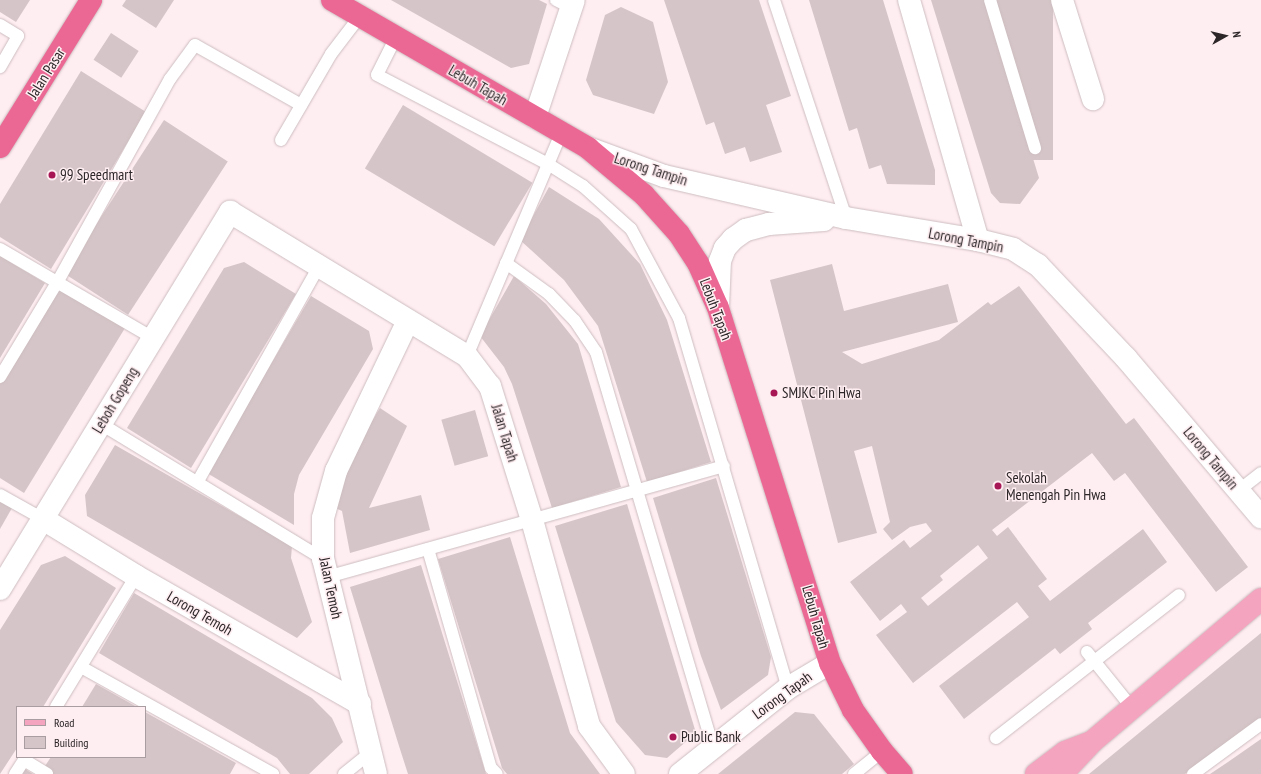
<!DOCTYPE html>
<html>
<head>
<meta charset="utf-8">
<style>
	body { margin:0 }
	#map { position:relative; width:1261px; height:774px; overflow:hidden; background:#feedf1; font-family:"PT Sans Narrow",sans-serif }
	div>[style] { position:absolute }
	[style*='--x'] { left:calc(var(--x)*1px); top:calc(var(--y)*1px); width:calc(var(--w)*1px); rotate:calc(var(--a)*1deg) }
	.building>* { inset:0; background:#d5c5c8; transform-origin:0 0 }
	.roads { filter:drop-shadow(0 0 1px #cdbdc0) drop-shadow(0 0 1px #cdbdc0) }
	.lane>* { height:12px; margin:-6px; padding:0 6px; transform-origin:6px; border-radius:6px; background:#fff }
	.street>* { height:22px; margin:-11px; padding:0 11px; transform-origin:11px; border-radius:11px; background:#fff }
	.primary>* { height:22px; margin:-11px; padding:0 11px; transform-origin:11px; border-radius:11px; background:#f4a4bf }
	.highway>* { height:22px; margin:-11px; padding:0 11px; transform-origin:11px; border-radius:11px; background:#ec6894 }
	.dots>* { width:11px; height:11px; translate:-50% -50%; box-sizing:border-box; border:2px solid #feedf1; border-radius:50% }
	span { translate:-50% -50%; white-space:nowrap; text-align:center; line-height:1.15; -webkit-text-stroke:3px #feedf1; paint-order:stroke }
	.street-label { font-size:15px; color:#2c2628 }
	.poi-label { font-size:15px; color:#2c2628 }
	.left { translate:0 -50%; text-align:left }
	.legend { position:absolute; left:16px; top:706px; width:130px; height:52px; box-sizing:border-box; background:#feedf1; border:1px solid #aa9da1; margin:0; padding:5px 7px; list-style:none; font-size:12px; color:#2c2628 }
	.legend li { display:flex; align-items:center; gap:8px; height:20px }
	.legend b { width:20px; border:1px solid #aa9da1 }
	.north { position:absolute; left:1205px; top:16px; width:40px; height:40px; -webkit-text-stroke:3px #feedf1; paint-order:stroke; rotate:82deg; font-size:11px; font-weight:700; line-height:16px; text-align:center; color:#2c2628 }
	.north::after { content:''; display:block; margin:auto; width:14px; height:18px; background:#2c2628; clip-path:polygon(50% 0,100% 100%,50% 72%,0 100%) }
</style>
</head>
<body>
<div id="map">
	<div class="building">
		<i style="clip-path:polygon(0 0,30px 0,16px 22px,0 12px)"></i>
		<i style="clip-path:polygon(126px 0,174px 0,156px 28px,122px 6px)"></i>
		<i style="clip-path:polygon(391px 0,539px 0,547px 4px,529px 64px,511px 68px)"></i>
		<i style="clip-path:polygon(664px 0,759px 0,791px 96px,766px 105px,782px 152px,750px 162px,745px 147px,725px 154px,714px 122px,706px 125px)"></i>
		<i style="clip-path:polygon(809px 0,883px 0,935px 170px,935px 185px,887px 184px,881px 165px,869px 169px,857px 128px,849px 131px)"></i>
		<i style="clip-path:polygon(931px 0,984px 0,1039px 178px,1020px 204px,1000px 203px,991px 193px)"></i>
		<i style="left:997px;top:0;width:56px;height:160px"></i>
		<i style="clip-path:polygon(621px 7px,653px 22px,668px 82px,654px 114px,593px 95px,586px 80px,605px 15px)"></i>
		<i style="left:111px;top:33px;width:33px;height:32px;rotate:33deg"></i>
		<i style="clip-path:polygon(81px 71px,146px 112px,51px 269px,0 237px,0 204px)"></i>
		<i style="left:403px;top:105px;width:151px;height:74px;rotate:31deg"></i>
		<i style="left:164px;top:120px;width:76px;height:183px;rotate:33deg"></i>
		<i style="clip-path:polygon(549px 187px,599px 219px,640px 264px,667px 320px,711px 462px,647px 482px,598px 326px,564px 280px,520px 240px)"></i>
		<i style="clip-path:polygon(0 256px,45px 283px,0 358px)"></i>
		<i style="clip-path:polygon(244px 262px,296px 294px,191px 468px,127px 428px,224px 268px)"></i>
		<i style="clip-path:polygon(evenodd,832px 264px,844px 311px,948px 284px,958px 322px,842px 352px,862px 364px,939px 340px,988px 302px,991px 305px,1019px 286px,1126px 424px,1134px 418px,1248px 567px,1216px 592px,1125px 473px,1114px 481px,1092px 453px,992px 530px,997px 536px,1008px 527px,1047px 579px,1038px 586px,1050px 601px,1143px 529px,1167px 562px,1088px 623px,1092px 629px,1060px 654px,1055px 648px,964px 719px,939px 686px,1029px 617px,1017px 602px,913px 683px,876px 635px,907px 612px,901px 604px,880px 621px,850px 582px,904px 540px,910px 548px,932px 531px,926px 523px,910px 527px,892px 540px,883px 529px,890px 522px,872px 446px,854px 451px,877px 533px,838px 543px,770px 280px,832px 264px,978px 545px,988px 558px,928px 606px,921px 598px,943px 580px,940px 576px,978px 545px)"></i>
		<i style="clip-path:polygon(514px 276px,546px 304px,578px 344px,621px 487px,552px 508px,512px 384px,504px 367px,480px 336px)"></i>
		<i style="clip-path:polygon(59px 287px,125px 328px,24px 493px,0 478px,0 384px)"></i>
		<i style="clip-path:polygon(311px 296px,369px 331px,373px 349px,299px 475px,294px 494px,294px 525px,207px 473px)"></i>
		<i style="clip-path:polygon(380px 408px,407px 426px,369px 508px,421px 495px,430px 530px,350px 553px,342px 511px,333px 507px,343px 468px)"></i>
		<i style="left:475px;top:410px;width:48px;height:35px;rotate:74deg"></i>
		<i style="clip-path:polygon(115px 445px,292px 546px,291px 558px,312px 622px,297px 638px,87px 516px,85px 495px)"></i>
		<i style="clip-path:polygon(716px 478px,771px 657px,768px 675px,721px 710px,701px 656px,653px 498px)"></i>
		<i style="clip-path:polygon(0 501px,12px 508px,0 529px)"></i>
		<i style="clip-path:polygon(627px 504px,696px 733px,667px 758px,645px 755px,616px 722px,555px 526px)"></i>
		<i style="clip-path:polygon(510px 537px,570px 733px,600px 774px,507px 774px,502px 768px,438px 559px)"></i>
		<i style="clip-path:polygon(65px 556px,116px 588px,43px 707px,17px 707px,17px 748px,0 774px,0 630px,41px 565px)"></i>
		<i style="clip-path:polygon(421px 565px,443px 636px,486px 774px,408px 774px,399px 746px,350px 587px)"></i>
		<i style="clip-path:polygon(134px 593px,312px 698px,332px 718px,343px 742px,309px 774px,290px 774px,277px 758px,99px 653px)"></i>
		<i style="clip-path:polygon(1261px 633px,1261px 720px,1185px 774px,1089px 774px)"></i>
		<i style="clip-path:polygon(96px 684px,137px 707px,82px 707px)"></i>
		<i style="clip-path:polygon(145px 712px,236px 763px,230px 774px,52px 774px,43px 769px,51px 757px,145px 757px)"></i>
		<i style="clip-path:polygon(795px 712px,814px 714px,854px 764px,842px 774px,718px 774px)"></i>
		<i style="clip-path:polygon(1261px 739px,1261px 774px,1210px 774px,1228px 762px)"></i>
		<i style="clip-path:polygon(25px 769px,33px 774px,22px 774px)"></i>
	</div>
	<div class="roads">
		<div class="lane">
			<i style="--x:556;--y:0;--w:18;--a:27"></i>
			<i style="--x:774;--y:0;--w:230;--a:71.7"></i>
			<i style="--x:990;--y:0;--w:155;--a:73.1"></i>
			<i style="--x:0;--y:25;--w:21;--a:31"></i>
			<i style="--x:18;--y:36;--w:36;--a:120"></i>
			<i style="--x:396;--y:37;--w:42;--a:116.6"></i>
			<i style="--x:377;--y:75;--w:193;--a:27.5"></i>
			<i style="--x:548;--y:164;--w:41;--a:32.2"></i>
			<i style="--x:583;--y:186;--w:64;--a:41.9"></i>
			<i style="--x:631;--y:229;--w:101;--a:61.7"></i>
			<i style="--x:679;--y:318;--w:386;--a:73.6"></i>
			<i style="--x:281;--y:140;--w:99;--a:-59.8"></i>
			<i style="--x:331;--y:54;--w:48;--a:-52.7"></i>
			<i style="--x:0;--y:249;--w:177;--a:30.2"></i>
			<i style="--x:506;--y:263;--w:53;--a:35.8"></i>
			<i style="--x:549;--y:294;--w:37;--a:46"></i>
			<i style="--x:575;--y:321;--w:37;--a:56"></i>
			<i style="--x:596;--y:352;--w:412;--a:73.5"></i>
			<i style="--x:467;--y:356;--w:242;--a:-67.1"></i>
			<i style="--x:0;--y:377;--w:112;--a:-58.9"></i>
			<i style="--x:58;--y:281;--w:231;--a:-61"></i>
			<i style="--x:170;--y:79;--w:42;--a:-53.7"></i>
			<i style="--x:195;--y:45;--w:122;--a:29.5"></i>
			<i style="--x:101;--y:424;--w:260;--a:31.3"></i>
			<i style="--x:198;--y:481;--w:244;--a:-60.6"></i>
			<i style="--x:1238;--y:491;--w:29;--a:-38"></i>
			<i style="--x:0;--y:495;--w:49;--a:29.2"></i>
			<i style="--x:428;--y:549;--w:228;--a:74"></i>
			<i style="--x:491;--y:768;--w:8;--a:45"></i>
			<i style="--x:327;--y:577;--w:412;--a:-15.6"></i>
			<i style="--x:1087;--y:652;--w:72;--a:51.2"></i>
			<i style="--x:81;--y:667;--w:220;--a:29.1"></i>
			<i style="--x:56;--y:707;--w:153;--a:-58.6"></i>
			<i style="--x:996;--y:738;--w:232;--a:-38"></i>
			<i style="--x:24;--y:760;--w:27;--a:31"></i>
			<i style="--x:15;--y:774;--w:20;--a:-57"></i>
			<i style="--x:344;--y:774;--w:33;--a:-39"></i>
			<i style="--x:854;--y:774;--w:36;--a:-39"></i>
			<i style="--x:1193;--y:774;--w:84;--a:-36.3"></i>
		</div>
		<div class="street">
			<i style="--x:909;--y:0;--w:250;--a:74"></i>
			<i style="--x:1062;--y:0;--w:104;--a:72.6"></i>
			<i style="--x:535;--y:117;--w:123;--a:-71.6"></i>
			<i style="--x:591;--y:149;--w:78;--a:20.3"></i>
			<i style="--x:664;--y:176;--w:187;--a:13"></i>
			<i style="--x:846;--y:218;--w:134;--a:9.5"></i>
			<i style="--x:978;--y:240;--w:36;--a:14"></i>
			<i style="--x:1013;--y:249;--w:30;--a:33"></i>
			<i style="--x:1038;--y:265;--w:128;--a:46.6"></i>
			<i style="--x:1126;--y:358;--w:209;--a:49.7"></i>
			<i style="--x:718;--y:308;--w:47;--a:-87.6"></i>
			<i style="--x:720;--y:261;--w:14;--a:-69"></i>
			<i style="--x:725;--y:248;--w:12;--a:-48"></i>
			<i style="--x:733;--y:239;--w:16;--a:-35"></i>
			<i style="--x:746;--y:230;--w:24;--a:-15"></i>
			<i style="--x:769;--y:224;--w:55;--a:-4.2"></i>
			<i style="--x:43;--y:519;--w:109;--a:31.5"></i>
			<i style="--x:136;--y:576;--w:258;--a:29.7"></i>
			<i style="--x:0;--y:589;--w:442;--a:-58.6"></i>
			<i style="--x:230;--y:212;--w:277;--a:31.3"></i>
			<i style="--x:467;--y:356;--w:38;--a:53"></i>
			<i style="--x:490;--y:386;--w:140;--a:72.6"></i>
			<i style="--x:532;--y:520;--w:214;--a:74.5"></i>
			<i style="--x:589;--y:726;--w:59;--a:53.9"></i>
			<i style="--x:376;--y:774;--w:221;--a:-103.8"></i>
			<i style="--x:323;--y:559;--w:41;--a:-90"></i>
			<i style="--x:323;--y:518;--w:49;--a:-74.5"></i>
			<i style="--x:336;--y:471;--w:166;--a:-64.4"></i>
			<i style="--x:680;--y:774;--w:138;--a:-38.5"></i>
			<i style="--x:788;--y:688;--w:49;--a:-30.8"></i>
		</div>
		<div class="primary">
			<i style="--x:1036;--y:774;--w:36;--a:-37"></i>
			<i style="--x:1065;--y:752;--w:26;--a:-21"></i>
			<i style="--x:1062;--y:774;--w:45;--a:-46.8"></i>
			<i style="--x:1093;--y:741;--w:220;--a:-40.2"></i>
		</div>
		<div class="highway">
			<i style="--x:332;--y:0;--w:296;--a:30"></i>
			<i style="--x:588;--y:148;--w:73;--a:40"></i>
			<i style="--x:644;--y:195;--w:52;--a:48.1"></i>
			<i style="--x:679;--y:234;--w:35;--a:57"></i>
			<i style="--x:698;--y:263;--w:49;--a:66"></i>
			<i style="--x:718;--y:308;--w:372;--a:72.5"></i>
			<i style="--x:830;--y:663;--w:52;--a:63.9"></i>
			<i style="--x:853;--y:710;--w:50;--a:54.7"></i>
			<i style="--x:882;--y:751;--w:30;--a:49"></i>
			<i style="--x:0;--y:147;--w:173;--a:-58.2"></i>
		</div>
	</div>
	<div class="dots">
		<i style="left:52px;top:175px;background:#a71756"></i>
		<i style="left:774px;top:393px;background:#a71756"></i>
		<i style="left:998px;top:486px;background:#a71756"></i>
		<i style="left:673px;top:737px;background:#a71756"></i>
	</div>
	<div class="street-label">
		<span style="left:46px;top:73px;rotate:-58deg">Jalan Pasar</span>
		<span style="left:478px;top:85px;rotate:30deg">Lebuh Tapah</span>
		<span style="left:651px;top:169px;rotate:18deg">Lorong Tampin</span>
		<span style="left:966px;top:240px;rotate:11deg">Lorong Tampin</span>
		<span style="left:716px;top:309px;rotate:69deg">Lebuh Tapah</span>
		<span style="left:115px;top:400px;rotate:-59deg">Leboh Gopeng</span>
		<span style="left:505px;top:433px;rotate:73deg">Jalan Tapah</span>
		<span style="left:1211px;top:458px;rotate:50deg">Lorong Tampin</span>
		<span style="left:331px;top:588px;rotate:78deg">Jalan Temoh</span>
		<span style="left:200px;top:613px;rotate:30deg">Lorong Temoh</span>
		<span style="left:816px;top:617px;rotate:74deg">Lebuh Tapah</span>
		<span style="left:782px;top:695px;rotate:-36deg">Lorong Tapah</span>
	</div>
	<div class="poi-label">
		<span class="left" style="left:60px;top:175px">99 Speedmart</span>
		<span class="left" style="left:782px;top:393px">SMJKC Pin Hwa</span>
		<span class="left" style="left:1006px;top:486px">Sekolah<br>Menengah Pin Hwa</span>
		<span class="left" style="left:681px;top:737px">Public Bank</span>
	</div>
	<ul class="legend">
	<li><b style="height:5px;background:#f4a4bf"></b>Road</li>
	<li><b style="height:11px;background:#d5c5c8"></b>Building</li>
	</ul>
	<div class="north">N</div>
</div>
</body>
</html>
